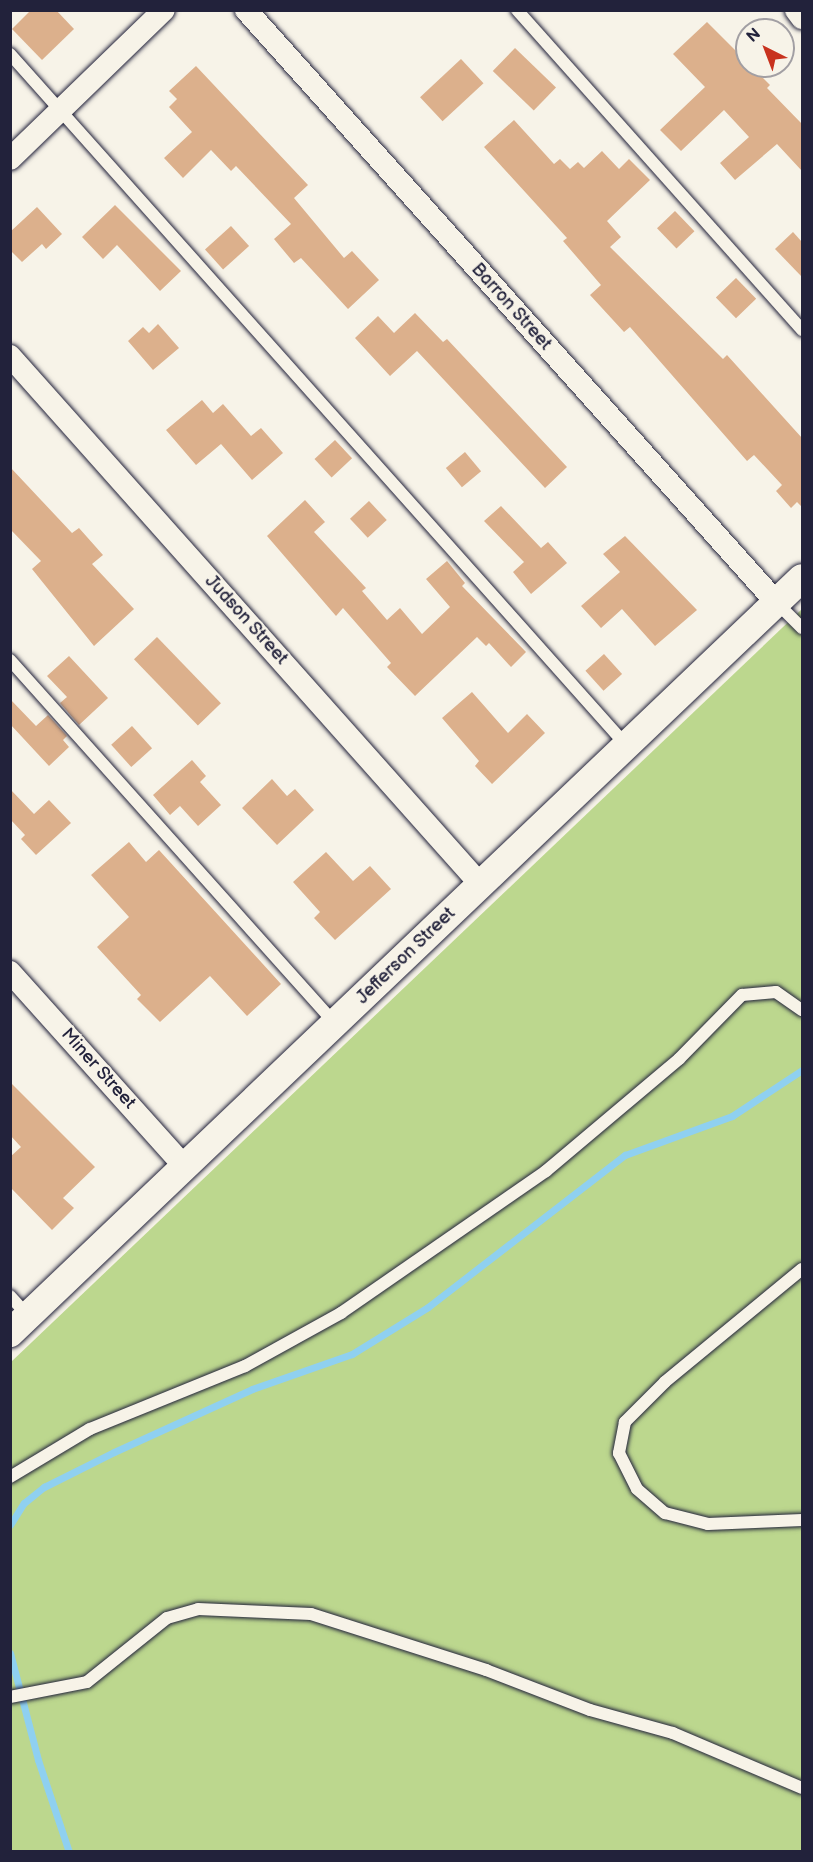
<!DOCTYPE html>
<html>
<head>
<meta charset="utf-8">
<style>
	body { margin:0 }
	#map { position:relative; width:813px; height:1862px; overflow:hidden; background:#f7f3e8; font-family:"Balsamiq Sans",sans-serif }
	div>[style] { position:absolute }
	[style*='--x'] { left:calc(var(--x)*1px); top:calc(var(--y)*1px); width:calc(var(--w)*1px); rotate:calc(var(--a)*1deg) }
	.green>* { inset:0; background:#bcd78e }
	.stream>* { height:7px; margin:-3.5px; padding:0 3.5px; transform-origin:3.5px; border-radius:3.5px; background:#8fd0f0 }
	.building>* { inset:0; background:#dcb08c; transform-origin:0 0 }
	.roads { filter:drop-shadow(0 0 2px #22223b) drop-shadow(0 0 2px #22223b) }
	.service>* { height:12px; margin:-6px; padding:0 6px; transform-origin:6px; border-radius:6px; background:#f7f3e8 }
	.minor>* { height:22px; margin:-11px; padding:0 11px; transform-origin:11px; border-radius:11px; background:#f7f3e8 }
	.tertiary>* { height:28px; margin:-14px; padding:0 14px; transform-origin:14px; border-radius:14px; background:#f7f3e8 }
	span { translate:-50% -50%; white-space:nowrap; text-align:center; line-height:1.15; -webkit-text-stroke:4.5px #f7f3e8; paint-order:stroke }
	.street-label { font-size:18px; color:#22223b }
	.frame { position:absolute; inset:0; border:12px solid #22223b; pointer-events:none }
	.north { position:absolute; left:735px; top:18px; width:60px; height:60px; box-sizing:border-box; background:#f7f3e8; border:2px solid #a29fa3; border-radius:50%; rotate:318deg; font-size:16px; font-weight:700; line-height:24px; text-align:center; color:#22223b }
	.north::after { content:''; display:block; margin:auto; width:21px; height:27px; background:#c8321e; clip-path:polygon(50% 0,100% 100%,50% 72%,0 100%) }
</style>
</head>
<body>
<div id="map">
	<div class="green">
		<i style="clip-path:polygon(802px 609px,802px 1851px,11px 1852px,11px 1362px)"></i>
	</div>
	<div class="stream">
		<i style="--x:10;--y:1525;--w:26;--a:-58"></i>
		<i style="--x:24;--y:1503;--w:26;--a:-39"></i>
		<i style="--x:44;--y:1487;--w:78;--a:-26.6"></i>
		<i style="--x:114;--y:1452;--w:152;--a:-24.5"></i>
		<i style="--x:252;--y:1389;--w:106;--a:-19.3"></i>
		<i style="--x:352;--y:1354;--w:89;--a:-31.7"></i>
		<i style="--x:428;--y:1307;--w:249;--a:-37.7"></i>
		<i style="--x:625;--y:1155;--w:114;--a:-20"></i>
		<i style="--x:732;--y:1116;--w:84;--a:-33.3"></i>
		<i style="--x:10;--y:1653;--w:111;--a:75.3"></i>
		<i style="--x:38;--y:1760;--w:97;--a:71.4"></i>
	</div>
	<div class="building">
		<i style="clip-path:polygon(31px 10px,56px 10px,74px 29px,42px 60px,12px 29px)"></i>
		<i style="clip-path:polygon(707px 22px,770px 85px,767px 88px,802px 124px,802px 171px,777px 144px,735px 180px,720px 163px,749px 137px,724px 110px,681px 151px,660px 130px,705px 87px,673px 54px)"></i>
		<i style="left:515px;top:48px;width:57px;height:32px;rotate:44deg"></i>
		<i style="left:461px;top:59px;width:33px;height:56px;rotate:47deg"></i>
		<i style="clip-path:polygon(196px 66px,308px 185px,294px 198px,344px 258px,352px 251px,379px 280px,348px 309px,301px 258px,294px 263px,274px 239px,291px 224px,236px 166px,231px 171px,211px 150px,183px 178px,164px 158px,192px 132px,169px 107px,177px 99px,169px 91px)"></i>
		<i style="clip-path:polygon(514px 120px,554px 164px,560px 159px,570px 169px,578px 162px,584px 168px,602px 151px,619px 169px,629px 159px,650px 180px,607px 221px,621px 237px,610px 247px,723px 359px,727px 355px,802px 438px,802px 507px,797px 502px,791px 508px,776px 491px,782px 485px,754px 455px,747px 461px,630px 327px,624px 332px,590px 295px,601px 285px,563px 241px,567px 238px,484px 147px)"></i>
		<i style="clip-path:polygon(115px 205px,181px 271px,160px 291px,117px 245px,103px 259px,82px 237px)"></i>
		<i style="clip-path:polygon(37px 207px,62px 234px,46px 249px,42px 244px,22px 262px,10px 250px,10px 232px)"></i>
		<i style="left:675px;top:211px;width:28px;height:25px;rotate:46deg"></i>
		<i style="left:231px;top:226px;width:27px;height:35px;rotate:48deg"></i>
		<i style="clip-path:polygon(793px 232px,802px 242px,802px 277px,775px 249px)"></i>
		<i style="left:736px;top:278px;width:29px;height:28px;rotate:46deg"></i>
		<i style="clip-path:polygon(415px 313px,443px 342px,447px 339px,567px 467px,545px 488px,417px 351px,390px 376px,355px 338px,378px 316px,394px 333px)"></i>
		<i style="clip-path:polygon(158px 324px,179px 348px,153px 370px,128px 341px,143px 327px,149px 333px)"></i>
		<i style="clip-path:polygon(202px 400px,213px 413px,223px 404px,251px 436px,261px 428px,283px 453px,252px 480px,221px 444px,196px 465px,166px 430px)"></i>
		<i style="left:335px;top:440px;width:25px;height:28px;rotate:47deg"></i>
		<i style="left:465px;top:452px;width:25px;height:25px;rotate:50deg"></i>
		<i style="clip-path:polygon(10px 467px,72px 533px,79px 528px,103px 555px,92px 564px,134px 609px,94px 646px,32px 569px,41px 561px,10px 529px)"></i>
		<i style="clip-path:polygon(305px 500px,325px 522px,314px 532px,366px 588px,362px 591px,387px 620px,400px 608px,422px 634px,450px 607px,426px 579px,447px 561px,465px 583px,462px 586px,526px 652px,511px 667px,489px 643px,486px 646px,477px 637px,415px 696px,387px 667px,391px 663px,343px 608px,336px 616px,267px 536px)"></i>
		<i style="left:369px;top:501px;width:26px;height:26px;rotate:47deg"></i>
		<i style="clip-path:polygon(501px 506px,541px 548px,548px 542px,567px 563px,531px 594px,513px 572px,524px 562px,484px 521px)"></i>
		<i style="clip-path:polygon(625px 536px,697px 610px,655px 646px,622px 609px,601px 628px,581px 606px,620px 572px,603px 554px)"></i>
		<i style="left:157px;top:637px;width:92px;height:32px;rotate:46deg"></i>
		<i style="left:604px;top:654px;width:27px;height:25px;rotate:48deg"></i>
		<i style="clip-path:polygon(69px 656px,108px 698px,79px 725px,60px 703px,67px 697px,47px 676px)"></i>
		<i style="clip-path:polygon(472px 692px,508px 733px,527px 714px,545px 733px,492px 784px,475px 766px,479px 761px,442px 718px)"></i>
		<i style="clip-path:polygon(10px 699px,36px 726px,48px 715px,67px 736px,63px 740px,69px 747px,49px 766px,10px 724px)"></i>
		<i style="left:132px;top:726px;width:30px;height:28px;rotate:48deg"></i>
		<i style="clip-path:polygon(192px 760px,206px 776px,200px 782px,221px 805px,198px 826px,180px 806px,170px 815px,153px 795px)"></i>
		<i style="clip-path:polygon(272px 779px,287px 796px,295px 789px,314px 810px,277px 845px,242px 808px)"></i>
		<i style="clip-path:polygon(10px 789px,34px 814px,49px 800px,71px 823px,36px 855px,21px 839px,25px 835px,10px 819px)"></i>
		<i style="clip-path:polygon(129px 842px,146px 862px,159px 850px,281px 984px,247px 1016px,210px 976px,160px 1022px,137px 999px,141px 995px,97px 947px,129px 917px,91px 875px)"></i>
		<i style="clip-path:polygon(326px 852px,353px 881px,370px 866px,391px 889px,335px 940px,314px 918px,320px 912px,293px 882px)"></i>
		<i style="clip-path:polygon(10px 1082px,95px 1167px,63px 1198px,74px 1208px,52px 1230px,10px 1187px,10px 1157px,21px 1147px,10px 1135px)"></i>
	</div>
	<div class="roads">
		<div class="service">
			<i style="--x:517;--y:10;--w:429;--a:48.3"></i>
			<i style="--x:10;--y:54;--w:927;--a:48.28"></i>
			<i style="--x:776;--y:602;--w:37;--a:45"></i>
			<i style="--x:10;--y:660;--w:487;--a:48.2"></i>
			<i style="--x:802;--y:1269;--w:178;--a:140.5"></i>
			<i style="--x:665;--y:1382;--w:57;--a:135"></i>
			<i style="--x:625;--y:1422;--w:32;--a:101"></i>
			<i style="--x:619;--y:1453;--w:40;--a:63.4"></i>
			<i style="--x:637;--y:1489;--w:37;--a:41"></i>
			<i style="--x:665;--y:1513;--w:44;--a:14.3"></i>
			<i style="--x:708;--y:1524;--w:94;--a:-2.4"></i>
			<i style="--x:10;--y:1296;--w:27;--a:48"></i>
			<i style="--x:10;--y:1477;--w:93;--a:-31"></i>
			<i style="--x:90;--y:1429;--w:167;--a:-22.1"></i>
			<i style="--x:245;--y:1366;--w:110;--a:-28.9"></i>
			<i style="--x:341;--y:1313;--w:249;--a:-34.7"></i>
			<i style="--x:546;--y:1171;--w:174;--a:-40.1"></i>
			<i style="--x:679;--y:1059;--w:90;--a:-45.5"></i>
			<i style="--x:742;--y:995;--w:34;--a:-5"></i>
			<i style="--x:776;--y:992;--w:32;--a:35"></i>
			<i style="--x:10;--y:1697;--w:78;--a:-11"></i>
			<i style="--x:87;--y:1682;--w:102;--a:-38.7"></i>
			<i style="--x:167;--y:1618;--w:32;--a:-16"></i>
			<i style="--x:198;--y:1609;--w:113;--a:2.5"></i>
			<i style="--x:311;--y:1614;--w:184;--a:17.7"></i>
			<i style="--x:486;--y:1670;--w:111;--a:21"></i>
			<i style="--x:590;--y:1710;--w:86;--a:15.5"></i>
			<i style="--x:673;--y:1733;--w:140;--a:23.1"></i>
		</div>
		<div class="minor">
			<i style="--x:246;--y:10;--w:795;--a:48.16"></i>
			<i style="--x:796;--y:10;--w:10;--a:53"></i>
			<i style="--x:10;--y:159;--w:214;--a:-44.1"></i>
			<i style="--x:10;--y:356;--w:708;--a:48.32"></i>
			<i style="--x:10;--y:972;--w:262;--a:48.1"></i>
		</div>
		<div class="tertiary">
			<i style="--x:10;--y:1333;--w:1094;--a:-43.63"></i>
		</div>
	</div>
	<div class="street-label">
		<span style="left:511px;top:307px;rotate:48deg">Barron Street</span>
		<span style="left:246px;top:620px;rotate:48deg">Judson Street</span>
		<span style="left:406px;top:956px;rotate:-44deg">Jefferson Street</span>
		<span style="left:98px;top:1069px;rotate:48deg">Miner Street</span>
	</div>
	<div class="frame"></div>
	<div class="north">N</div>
</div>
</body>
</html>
